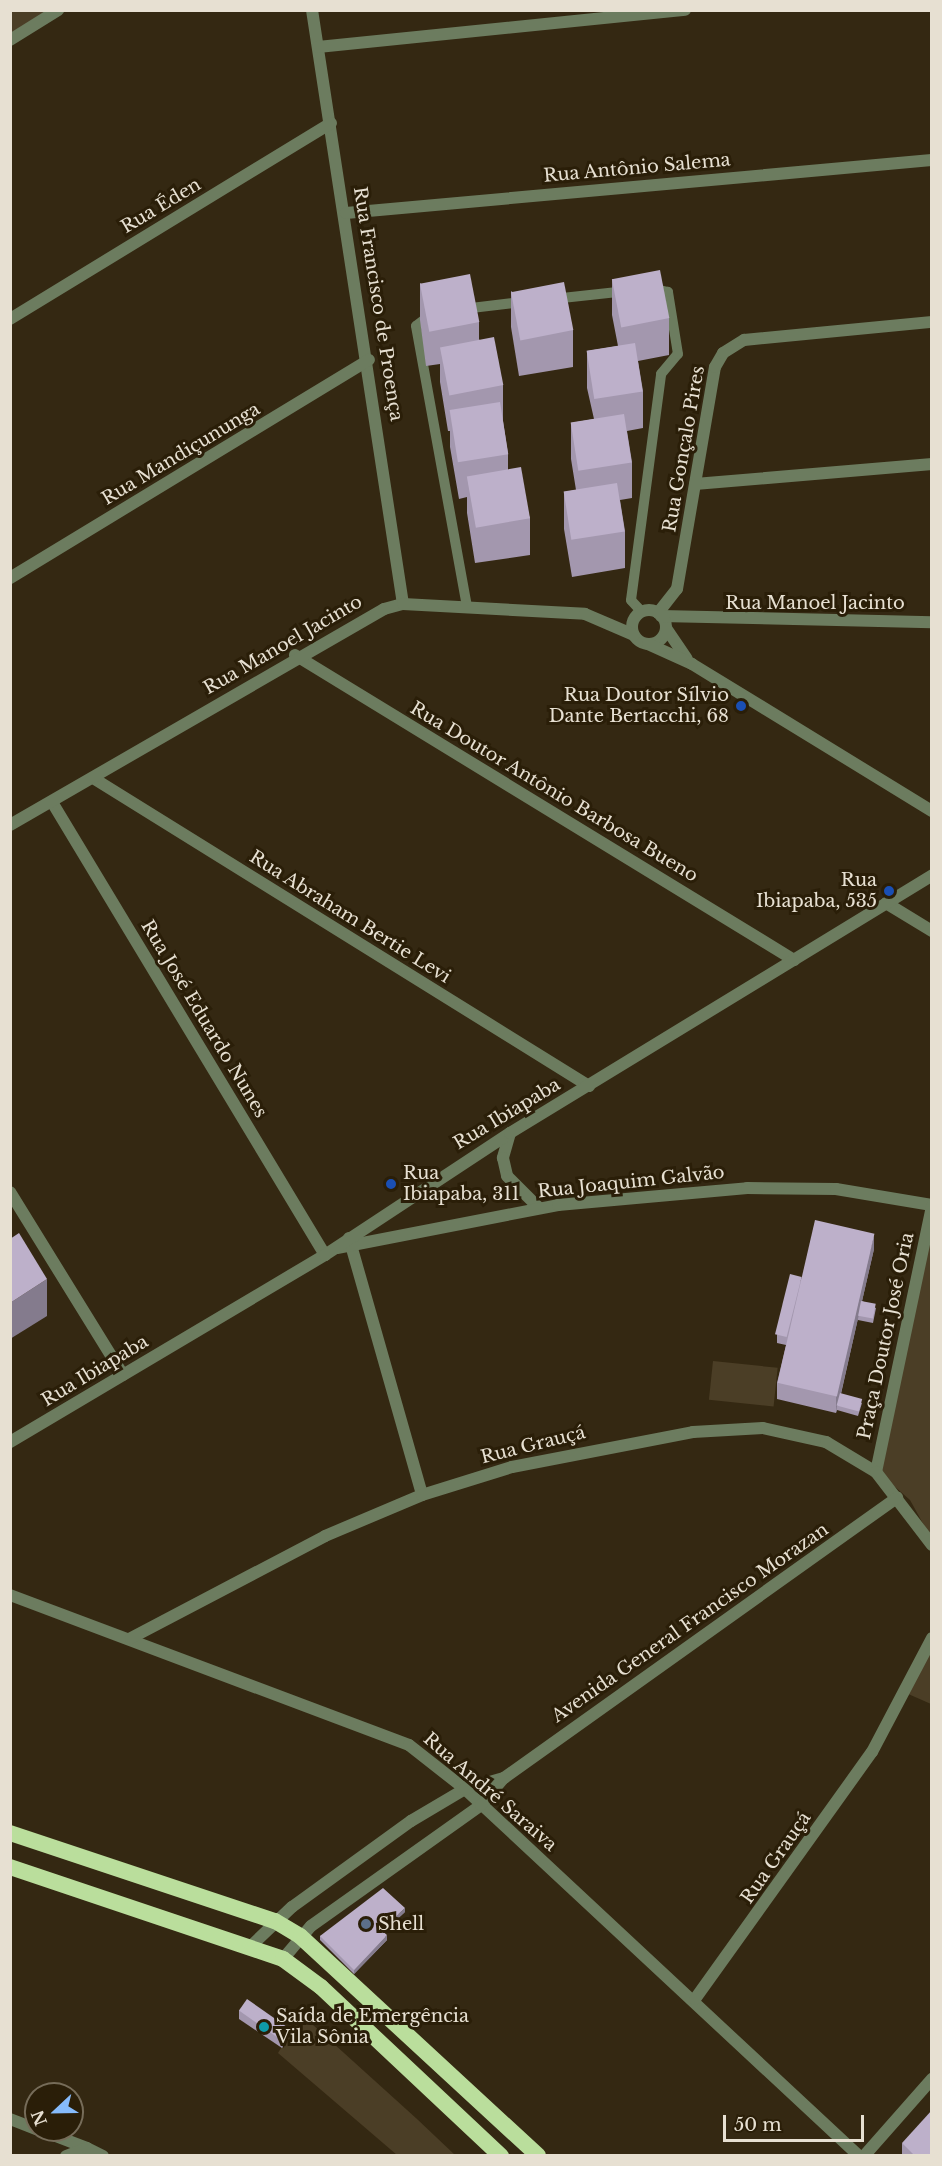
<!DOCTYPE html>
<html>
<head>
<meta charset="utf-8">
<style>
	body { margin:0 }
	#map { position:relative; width:942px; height:2166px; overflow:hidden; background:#342812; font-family:"Libre Baskerville",serif }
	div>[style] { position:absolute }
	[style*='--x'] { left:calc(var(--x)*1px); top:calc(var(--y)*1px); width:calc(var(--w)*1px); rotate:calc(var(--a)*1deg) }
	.green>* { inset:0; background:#4b3e26; transform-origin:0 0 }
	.service>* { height:10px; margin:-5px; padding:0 5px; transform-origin:5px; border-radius:5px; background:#6c7c5f }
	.minor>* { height:12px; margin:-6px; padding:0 6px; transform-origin:6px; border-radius:6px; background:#6c7c5f }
	.tertiary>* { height:12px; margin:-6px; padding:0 6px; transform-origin:6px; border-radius:6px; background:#6c7c5f }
	.tertiary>.ring { margin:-6px; padding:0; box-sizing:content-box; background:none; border:12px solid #6c7c5f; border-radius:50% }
	.trunk>* { height:16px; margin:-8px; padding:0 8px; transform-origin:8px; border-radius:8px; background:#bade9c }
	.wall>* { inset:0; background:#a397ae }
	.shaded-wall>* { inset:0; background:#847b8d }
	.building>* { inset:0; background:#bdb0ca; transform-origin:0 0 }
	.dots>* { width:16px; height:16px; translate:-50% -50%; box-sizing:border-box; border:3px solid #2a1e08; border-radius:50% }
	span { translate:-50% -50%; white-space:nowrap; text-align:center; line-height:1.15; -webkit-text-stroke:6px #2a1e08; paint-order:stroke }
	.street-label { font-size:18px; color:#e7e0d2 }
	.poi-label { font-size:18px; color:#e7e0d2 }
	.right { translate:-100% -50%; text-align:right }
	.left { translate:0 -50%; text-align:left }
	.frame { position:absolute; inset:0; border:12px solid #e7e0d2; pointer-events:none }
	.north { position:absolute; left:24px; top:2082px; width:60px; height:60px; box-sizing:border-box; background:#2a1e08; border:2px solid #766c59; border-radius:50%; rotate:248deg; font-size:16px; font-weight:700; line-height:24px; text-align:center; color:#e7e0d2 }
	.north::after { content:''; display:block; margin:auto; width:21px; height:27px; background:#86bbfb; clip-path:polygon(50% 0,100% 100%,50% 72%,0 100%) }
	.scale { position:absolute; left:723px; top:2115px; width:141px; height:27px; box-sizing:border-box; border:3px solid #e7e0d2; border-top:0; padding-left:8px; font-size:18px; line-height:21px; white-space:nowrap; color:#e7e0d2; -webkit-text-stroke:4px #2a1e08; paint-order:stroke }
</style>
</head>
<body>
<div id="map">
	<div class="green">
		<i style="clip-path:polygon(11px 11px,58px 11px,11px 40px)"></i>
		<i style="clip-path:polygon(932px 1207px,931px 1538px,910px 1500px,877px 1471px)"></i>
		<i style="left:713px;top:1361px;width:65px;height:39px;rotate:6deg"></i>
		<i style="clip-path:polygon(931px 1641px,931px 1704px,906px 1693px)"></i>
		<i style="clip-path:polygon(302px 2015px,417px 2119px,455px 2155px,397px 2155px,278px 2053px)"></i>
	</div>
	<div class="service">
		<i style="--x:553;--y:299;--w:74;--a:-6.2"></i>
		<i style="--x:463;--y:309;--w:59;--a:-6.8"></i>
		<i style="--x:433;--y:313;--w:21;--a:143"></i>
		<i style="--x:416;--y:326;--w:286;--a:79.7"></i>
		<i style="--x:642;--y:612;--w:16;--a:-133"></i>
		<i style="--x:631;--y:600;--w:228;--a:-82.4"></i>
		<i style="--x:661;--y:374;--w:26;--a:-50"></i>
		<i style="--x:678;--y:354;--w:63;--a:-99.2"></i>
		<i style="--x:668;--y:292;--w:17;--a:-167"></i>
	</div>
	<div class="minor">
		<i style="--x:312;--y:10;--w:601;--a:81.29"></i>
		<i style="--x:10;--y:40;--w:57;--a:-32"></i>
		<i style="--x:318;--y:47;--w:369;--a:-5.8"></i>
		<i style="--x:346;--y:213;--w:588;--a:-5.17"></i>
		<i style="--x:10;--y:319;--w:376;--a:-31.4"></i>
		<i style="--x:695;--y:484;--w:238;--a:-4.8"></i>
		<i style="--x:10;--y:578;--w:420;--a:-31.3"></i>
		<i style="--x:658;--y:613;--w:31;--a:-52"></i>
		<i style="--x:677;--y:589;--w:225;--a:-80.3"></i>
		<i style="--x:715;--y:367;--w:16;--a:-60"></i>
		<i style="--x:723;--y:353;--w:25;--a:-32"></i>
		<i style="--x:744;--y:340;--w:189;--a:-5.5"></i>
		<i style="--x:661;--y:616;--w:271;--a:1.3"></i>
		<i style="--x:295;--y:655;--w:585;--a:31.43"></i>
		<i style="--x:93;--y:778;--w:584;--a:31.84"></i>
		<i style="--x:52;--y:802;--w:529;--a:58.92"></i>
		<i style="--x:886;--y:903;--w:54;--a:31.3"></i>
		<i style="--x:510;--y:1133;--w:26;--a:106"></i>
		<i style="--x:503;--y:1158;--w:18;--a:77"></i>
		<i style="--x:507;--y:1176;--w:45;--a:45"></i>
		<i style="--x:10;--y:1192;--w:215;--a:58.3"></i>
		<i style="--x:349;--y:1238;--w:267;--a:74.1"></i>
		<i style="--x:337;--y:1248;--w:225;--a:-11"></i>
		<i style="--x:558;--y:1205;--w:190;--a:-5.1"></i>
		<i style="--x:747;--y:1188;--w:89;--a:0.6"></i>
		<i style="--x:836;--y:1189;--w:97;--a:9.5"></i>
		<i style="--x:10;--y:1442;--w:366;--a:-30.7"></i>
		<i style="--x:325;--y:1255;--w:222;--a:-33.4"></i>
		<i style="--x:510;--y:1133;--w:495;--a:-31.4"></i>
		<i style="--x:876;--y:1472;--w:272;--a:-78.1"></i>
		<i style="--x:10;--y:1595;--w:426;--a:20.6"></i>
		<i style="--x:409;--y:1745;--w:71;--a:38.2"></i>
		<i style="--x:465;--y:1789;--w:538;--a:42.97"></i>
		<i style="--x:131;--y:1638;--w:219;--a:-27.7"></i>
		<i style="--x:325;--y:1536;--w:105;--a:-22.9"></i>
		<i style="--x:422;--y:1495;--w:94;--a:-17.3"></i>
		<i style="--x:512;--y:1467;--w:184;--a:-10.9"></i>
		<i style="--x:693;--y:1432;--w:70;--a:-3.3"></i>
		<i style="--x:763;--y:1428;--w:65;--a:12.5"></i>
		<i style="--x:826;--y:1442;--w:58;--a:31"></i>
		<i style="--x:876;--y:1472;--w:92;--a:52.5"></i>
		<i style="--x:251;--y:1946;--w:57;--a:-43.6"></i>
		<i style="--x:292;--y:1907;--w:147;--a:-35.9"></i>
		<i style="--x:411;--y:1821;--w:63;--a:-30.7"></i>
		<i style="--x:465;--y:1789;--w:41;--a:-15.8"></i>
		<i style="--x:283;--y:1959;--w:43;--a:-49.7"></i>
		<i style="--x:311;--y:1926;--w:209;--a:-35.4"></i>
		<i style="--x:481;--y:1805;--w:35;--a:-50"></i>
		<i style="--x:504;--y:1778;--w:483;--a:-35.5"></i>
		<i style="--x:695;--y:1999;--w:304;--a:-54.4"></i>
		<i style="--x:872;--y:1752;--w:129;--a:-62.2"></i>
		<i style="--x:10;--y:2119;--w:28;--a:21"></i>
		<i style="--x:40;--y:2130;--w:50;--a:21"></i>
		<i style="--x:66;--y:2156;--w:22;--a:-21"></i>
		<i style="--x:87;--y:2148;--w:18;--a:27"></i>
		<i style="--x:864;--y:2156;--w:103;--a:-48.6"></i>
	</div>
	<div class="tertiary">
		<i class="ring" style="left:632px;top:610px;width:22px;height:22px"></i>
		<i style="--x:666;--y:628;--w:37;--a:56"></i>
		<i style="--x:648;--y:644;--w:48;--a:24.4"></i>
		<i style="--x:692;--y:664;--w:281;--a:31.5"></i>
		<i style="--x:10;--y:825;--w:432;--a:-30"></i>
		<i style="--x:384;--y:609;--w:20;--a:-15"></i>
		<i style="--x:403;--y:604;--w:182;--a:3.1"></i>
		<i style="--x:585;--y:614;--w:53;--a:23.2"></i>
	</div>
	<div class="trunk">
		<i style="--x:10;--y:1833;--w:279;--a:18.4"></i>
		<i style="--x:275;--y:1921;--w:29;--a:31"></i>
		<i style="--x:300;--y:1936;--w:324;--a:42.7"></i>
		<i style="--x:10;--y:1867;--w:288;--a:18.6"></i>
		<i style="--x:283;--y:1959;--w:47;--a:36.4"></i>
		<i style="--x:321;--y:1987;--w:247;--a:43.2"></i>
	</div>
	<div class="wall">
		<i style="clip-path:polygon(612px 279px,669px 318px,669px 355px,638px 361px,643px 391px,643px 428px,627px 431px,632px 462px,632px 498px,620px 500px,625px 531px,625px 568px,572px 577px,564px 529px,564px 492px,576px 490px,571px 459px,571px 423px,594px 419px,587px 388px,587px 351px,618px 346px,612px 315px)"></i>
		<i style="clip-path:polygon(420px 283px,479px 322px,479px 339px,503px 385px,503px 421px,508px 454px,508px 470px,530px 518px,530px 555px,475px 563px,467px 513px,467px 497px,459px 499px,450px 447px,450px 431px,448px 431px,440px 382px,440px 364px,426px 366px,420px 320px)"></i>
		<i style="clip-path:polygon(511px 291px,573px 330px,573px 367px,519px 376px,511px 327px)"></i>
		<i style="clip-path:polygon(874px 1249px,862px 1301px,876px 1308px,873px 1323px,858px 1320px,858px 1318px,841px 1394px,862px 1403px,858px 1416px,837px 1410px,836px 1413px,777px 1399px,777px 1383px,786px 1345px,777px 1343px,777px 1335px,802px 1277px)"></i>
		<i style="clip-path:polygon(405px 1912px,383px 1932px,387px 1940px,354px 1974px,320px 1940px,320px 1936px)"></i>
		<i style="clip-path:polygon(239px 2010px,289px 2036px,282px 2048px,239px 2019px)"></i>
		<i style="clip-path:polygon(902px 2143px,932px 2156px,902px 2156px)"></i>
	</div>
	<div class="shaded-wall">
		<i style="clip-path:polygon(874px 1234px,874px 1249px,838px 1406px,837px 1406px,836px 1413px,836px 1397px)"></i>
		<i style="clip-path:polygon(47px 1279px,47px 1316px,10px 1339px,10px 1303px)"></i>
		<i style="clip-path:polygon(405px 1908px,405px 1912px,381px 1934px,381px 1930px)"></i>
		<i style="clip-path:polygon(387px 1935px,387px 1940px,354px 1974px,354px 1970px)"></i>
		<i style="clip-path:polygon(289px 2028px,289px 2036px,282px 2048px,282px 2039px)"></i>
	</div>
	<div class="building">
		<i style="left:660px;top:270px;width:49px;height:49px;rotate:79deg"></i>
		<i style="left:470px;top:274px;width:49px;height:51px;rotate:79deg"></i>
		<i style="left:564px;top:282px;width:49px;height:54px;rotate:79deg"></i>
		<i style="left:494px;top:337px;width:49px;height:55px;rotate:79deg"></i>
		<i style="left:635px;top:343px;width:49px;height:49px;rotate:81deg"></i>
		<i style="left:500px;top:402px;width:53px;height:51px;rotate:81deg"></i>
		<i style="left:624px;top:414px;width:49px;height:54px;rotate:81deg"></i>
		<i style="left:521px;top:467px;width:52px;height:55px;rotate:80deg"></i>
		<i style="left:617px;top:483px;width:49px;height:54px;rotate:81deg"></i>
		<i style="left:815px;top:1220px;width:61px;height:167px;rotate:13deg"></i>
		<i style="clip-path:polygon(19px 1233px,47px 1279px,10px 1303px,10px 1239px)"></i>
		<i style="left:790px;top:1274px;width:12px;height:62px;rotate:14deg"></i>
		<i style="left:861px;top:1301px;width:15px;height:15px;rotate:11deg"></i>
		<i style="left:840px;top:1393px;width:23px;height:13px;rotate:15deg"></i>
		<i style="clip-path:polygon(383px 1888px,405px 1908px,381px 1930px,387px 1935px,354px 1970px,320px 1936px)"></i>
		<i style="left:247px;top:1999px;width:51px;height:14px;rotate:35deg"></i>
		<i style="clip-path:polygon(932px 2110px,932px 2156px,915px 2156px,902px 2143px)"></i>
	</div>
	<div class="dots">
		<i style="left:741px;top:706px;background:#1a4fb4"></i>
		<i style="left:889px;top:891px;background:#1a4fb4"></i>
		<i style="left:391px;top:1184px;background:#1a4fb4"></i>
		<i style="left:366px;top:1924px;background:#5c6f8a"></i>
		<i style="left:264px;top:2027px;background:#0f9aa8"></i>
	</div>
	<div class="street-label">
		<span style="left:637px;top:168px;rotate:-5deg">Rua Antônio Salema</span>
		<span style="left:161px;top:206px;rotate:-31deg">Rua Éden</span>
		<span style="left:378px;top:304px;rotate:81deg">Rua Francisco de Proença</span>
		<span style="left:684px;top:449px;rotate:-80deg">Rua Gonçalo Pires</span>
		<span style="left:181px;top:454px;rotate:-31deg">Rua Mandiçununga</span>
		<span style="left:815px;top:603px">Rua Manoel Jacinto</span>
		<span style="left:283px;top:645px;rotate:-30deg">Rua Manoel Jacinto</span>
		<span style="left:554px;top:792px;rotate:31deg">Rua Doutor Antônio Barbosa Bueno</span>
		<span style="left:350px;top:917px;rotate:32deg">Rua Abraham Bertie Levi</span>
		<span style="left:204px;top:1019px;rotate:59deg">Rua José Eduardo Nunes</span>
		<span style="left:507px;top:1114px;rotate:-31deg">Rua Ibiapaba</span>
		<span style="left:631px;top:1182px;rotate:-6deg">Rua Joaquim Galvão</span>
		<span style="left:886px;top:1336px;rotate:-78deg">Praça Doutor José Oria</span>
		<span style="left:95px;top:1371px;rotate:-31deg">Rua Ibiapaba</span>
		<span style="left:533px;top:1445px;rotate:-14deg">Rua Grauçá</span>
		<span style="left:690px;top:1623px;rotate:-35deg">Avenida General Francisco Morazan</span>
		<span style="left:490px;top:1792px;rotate:41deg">Rua André Saraiva</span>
		<span style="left:776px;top:1858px;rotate:-55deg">Rua Grauçá</span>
	</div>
	<div class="poi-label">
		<span class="right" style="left:729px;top:706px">Rua Doutor Sílvio<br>Dante Bertacchi, 68</span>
		<span class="right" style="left:877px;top:891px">Rua<br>Ibiapaba, 535</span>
		<span class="left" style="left:403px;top:1184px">Rua<br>Ibiapaba, 311</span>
		<span class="left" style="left:378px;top:1924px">Shell</span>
		<span class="left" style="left:276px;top:2027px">Saída de Emergência<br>Vila Sônia</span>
	</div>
	<div class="frame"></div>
	<div class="north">N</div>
	<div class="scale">50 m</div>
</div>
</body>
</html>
